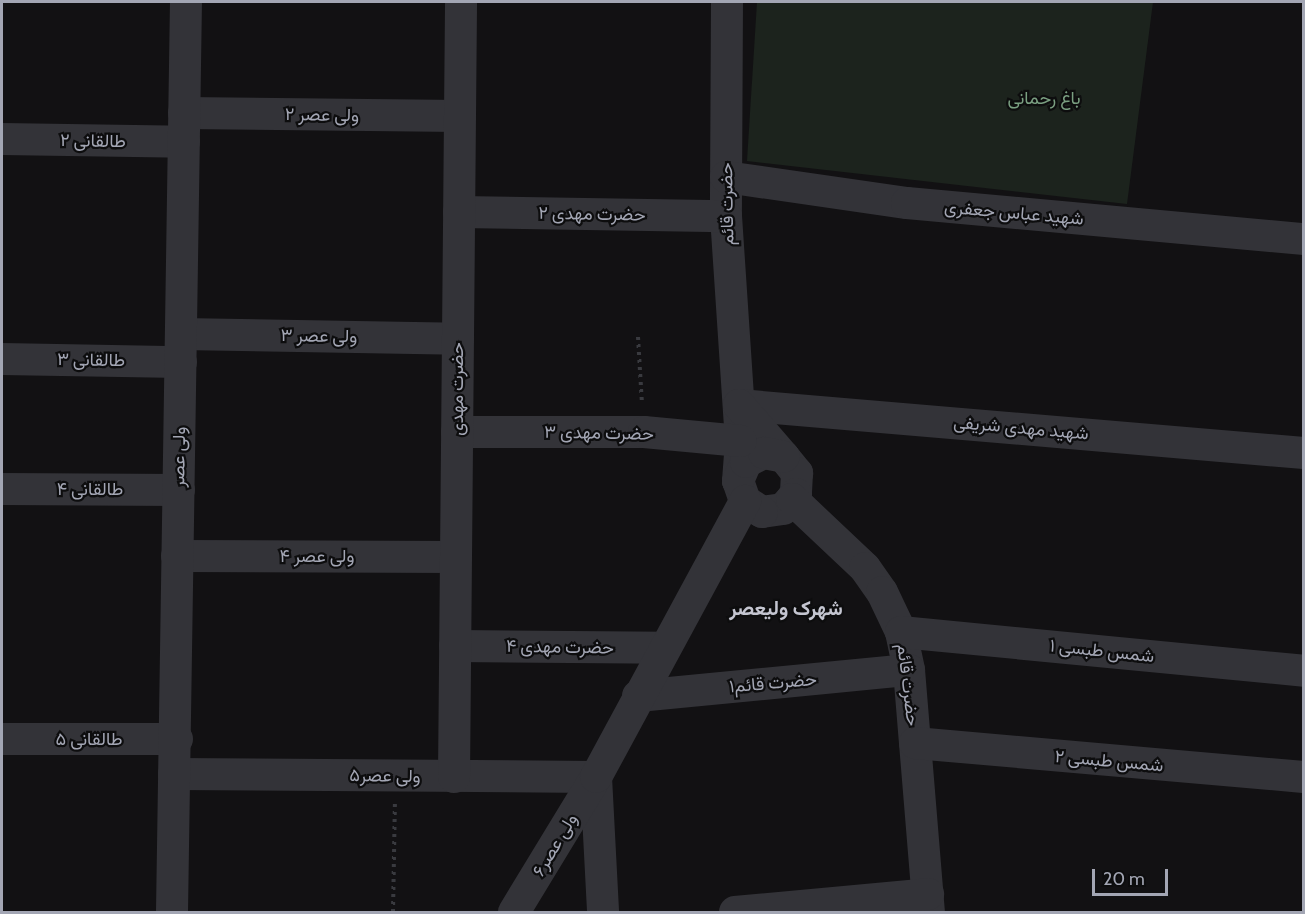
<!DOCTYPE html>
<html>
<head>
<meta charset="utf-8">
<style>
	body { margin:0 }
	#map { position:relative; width:1305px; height:914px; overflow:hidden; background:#121113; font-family:Cabin,Vazirmatn,sans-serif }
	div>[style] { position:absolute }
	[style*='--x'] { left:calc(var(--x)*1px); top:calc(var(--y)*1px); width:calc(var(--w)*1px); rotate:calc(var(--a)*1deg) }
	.green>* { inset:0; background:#1c231d }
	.path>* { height:4px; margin-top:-2px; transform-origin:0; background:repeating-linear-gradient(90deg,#393a3f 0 3px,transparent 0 7.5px) }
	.minor>* { height:32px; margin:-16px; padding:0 16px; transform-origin:16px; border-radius:16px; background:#333338 }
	span { translate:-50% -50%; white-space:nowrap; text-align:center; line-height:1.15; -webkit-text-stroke:4.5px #0d0d0e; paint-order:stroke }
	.park-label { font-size:18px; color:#7a9f81 }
	.street-label { font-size:18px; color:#a3a6b4 }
	.neighbourhood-label { font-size:20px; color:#c4c5d0; font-weight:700 }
	.frame { position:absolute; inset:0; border:3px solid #a3a6b4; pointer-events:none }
	.scale { position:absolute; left:1092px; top:869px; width:76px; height:27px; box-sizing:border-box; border:3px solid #a3a6b4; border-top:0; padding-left:8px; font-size:18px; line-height:21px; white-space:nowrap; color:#a3a6b4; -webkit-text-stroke:4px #0d0d0e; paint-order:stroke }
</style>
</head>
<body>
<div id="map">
	<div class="green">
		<i style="clip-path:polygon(757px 2px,1153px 2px,1127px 204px,747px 161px)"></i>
	</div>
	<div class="path">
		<i style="--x:638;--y:337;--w:67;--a:86.6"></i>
		<i style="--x:393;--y:912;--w:110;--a:-89"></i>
	</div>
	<div class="minor">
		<i style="--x:727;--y:2;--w:214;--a:90.3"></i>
		<i style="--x:726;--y:216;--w:225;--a:86.2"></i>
		<i style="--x:741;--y:441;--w:40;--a:94.3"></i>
		<i style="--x:184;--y:113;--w:276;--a:0.6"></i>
		<i style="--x:2;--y:139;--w:182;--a:0.9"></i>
		<i style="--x:726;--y:177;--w:183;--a:8.2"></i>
		<i style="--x:907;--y:203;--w:399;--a:5.2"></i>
		<i style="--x:459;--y:212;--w:267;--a:0.9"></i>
		<i style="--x:181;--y:334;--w:277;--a:1"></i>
		<i style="--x:2;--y:359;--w:179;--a:1"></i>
		<i style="--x:739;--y:405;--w:567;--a:4.86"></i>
		<i style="--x:739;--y:405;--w:69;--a:49.1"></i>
		<i style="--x:784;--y:457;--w:21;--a:51"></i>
		<i style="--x:797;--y:473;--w:21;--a:93"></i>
		<i style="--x:796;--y:494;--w:6;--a:129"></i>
		<i style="--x:792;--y:499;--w:13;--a:132"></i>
		<i style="--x:783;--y:509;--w:21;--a:172"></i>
		<i style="--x:762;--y:512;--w:20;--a:-147"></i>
		<i style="--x:745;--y:501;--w:21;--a:-109"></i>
		<i style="--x:738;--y:481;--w:21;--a:-67"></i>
		<i style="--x:746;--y:462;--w:20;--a:-27"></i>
		<i style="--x:764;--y:453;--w:20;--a:11"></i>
		<i style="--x:457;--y:432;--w:187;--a:0"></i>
		<i style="--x:644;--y:432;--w:97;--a:5.3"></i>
		<i style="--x:2;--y:489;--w:177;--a:0.3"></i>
		<i style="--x:792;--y:499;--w:100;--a:43.4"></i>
		<i style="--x:865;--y:568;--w:29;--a:55"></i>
		<i style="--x:882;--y:592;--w:44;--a:64.6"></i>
		<i style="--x:901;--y:632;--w:39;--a:78"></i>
		<i style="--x:909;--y:670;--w:243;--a:85.3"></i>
		<i style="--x:177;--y:556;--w:279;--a:0.2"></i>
		<i style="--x:901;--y:632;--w:405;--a:5.5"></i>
		<i style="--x:455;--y:646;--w:210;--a:0.5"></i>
		<i style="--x:638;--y:696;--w:272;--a:-5.5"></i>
		<i style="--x:2;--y:739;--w:175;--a:0"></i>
		<i style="--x:915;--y:743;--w:390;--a:5"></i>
		<i style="--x:174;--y:774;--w:422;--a:0.4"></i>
		<i style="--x:454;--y:777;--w:775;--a:-89.48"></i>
		<i style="--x:596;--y:777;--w:135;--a:87"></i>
		<i style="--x:172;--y:912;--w:910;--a:-89.12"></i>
		<i style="--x:514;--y:912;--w:158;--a:-58.7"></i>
		<i style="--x:596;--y:777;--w:314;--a:-61.6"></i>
		<i style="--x:735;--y:912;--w:194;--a:-5.3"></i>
	</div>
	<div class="park-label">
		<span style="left:1044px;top:98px">باغ رحمانی</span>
	</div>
	<div class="street-label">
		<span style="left:322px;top:115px;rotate:1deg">ولی عصر ۲</span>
		<span style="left:93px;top:141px;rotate:1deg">طالقانی ۲</span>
		<span style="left:727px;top:204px;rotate:-91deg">حضرت قائم</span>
		<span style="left:1014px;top:213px;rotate:5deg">شهید عباس جعفری</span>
		<span style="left:592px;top:214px;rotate:1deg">حضرت مهدی ۲</span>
		<span style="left:319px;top:336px;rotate:1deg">ولی عصر ۳</span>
		<span style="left:91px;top:360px;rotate:1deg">طالقانی ۳</span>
		<span style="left:457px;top:389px;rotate:-90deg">حضرت مهدی</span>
		<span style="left:1021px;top:428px;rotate:5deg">شهید مهدی شریفی</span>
		<span style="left:599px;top:433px;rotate:1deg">حضرت مهدی ۳</span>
		<span style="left:179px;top:457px;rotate:-89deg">ولی عصر</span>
		<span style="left:90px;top:489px">طالقانی ۴</span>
		<span style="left:317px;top:556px">ولی عصر ۴</span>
		<span style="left:560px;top:647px;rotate:1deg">حضرت مهدی ۴</span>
		<span style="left:1102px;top:651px;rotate:6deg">شمس طبسی ۱</span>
		<span style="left:773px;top:683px;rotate:-5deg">حضرت قائم۱</span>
		<span style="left:908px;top:685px;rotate:83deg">حضرت قائم</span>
		<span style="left:89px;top:739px">طالقانی ۵</span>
		<span style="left:1109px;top:761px;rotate:5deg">شمس طبسی ۲</span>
		<span style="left:385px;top:776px;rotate:1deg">ولی عصر۵</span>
		<span style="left:555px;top:845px;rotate:-59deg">ولی عصر۶</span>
	</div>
	<div class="neighbourhood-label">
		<span style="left:786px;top:608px">شهرک ولیعصر</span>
	</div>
	<div class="frame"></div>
	<div class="scale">20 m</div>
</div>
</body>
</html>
